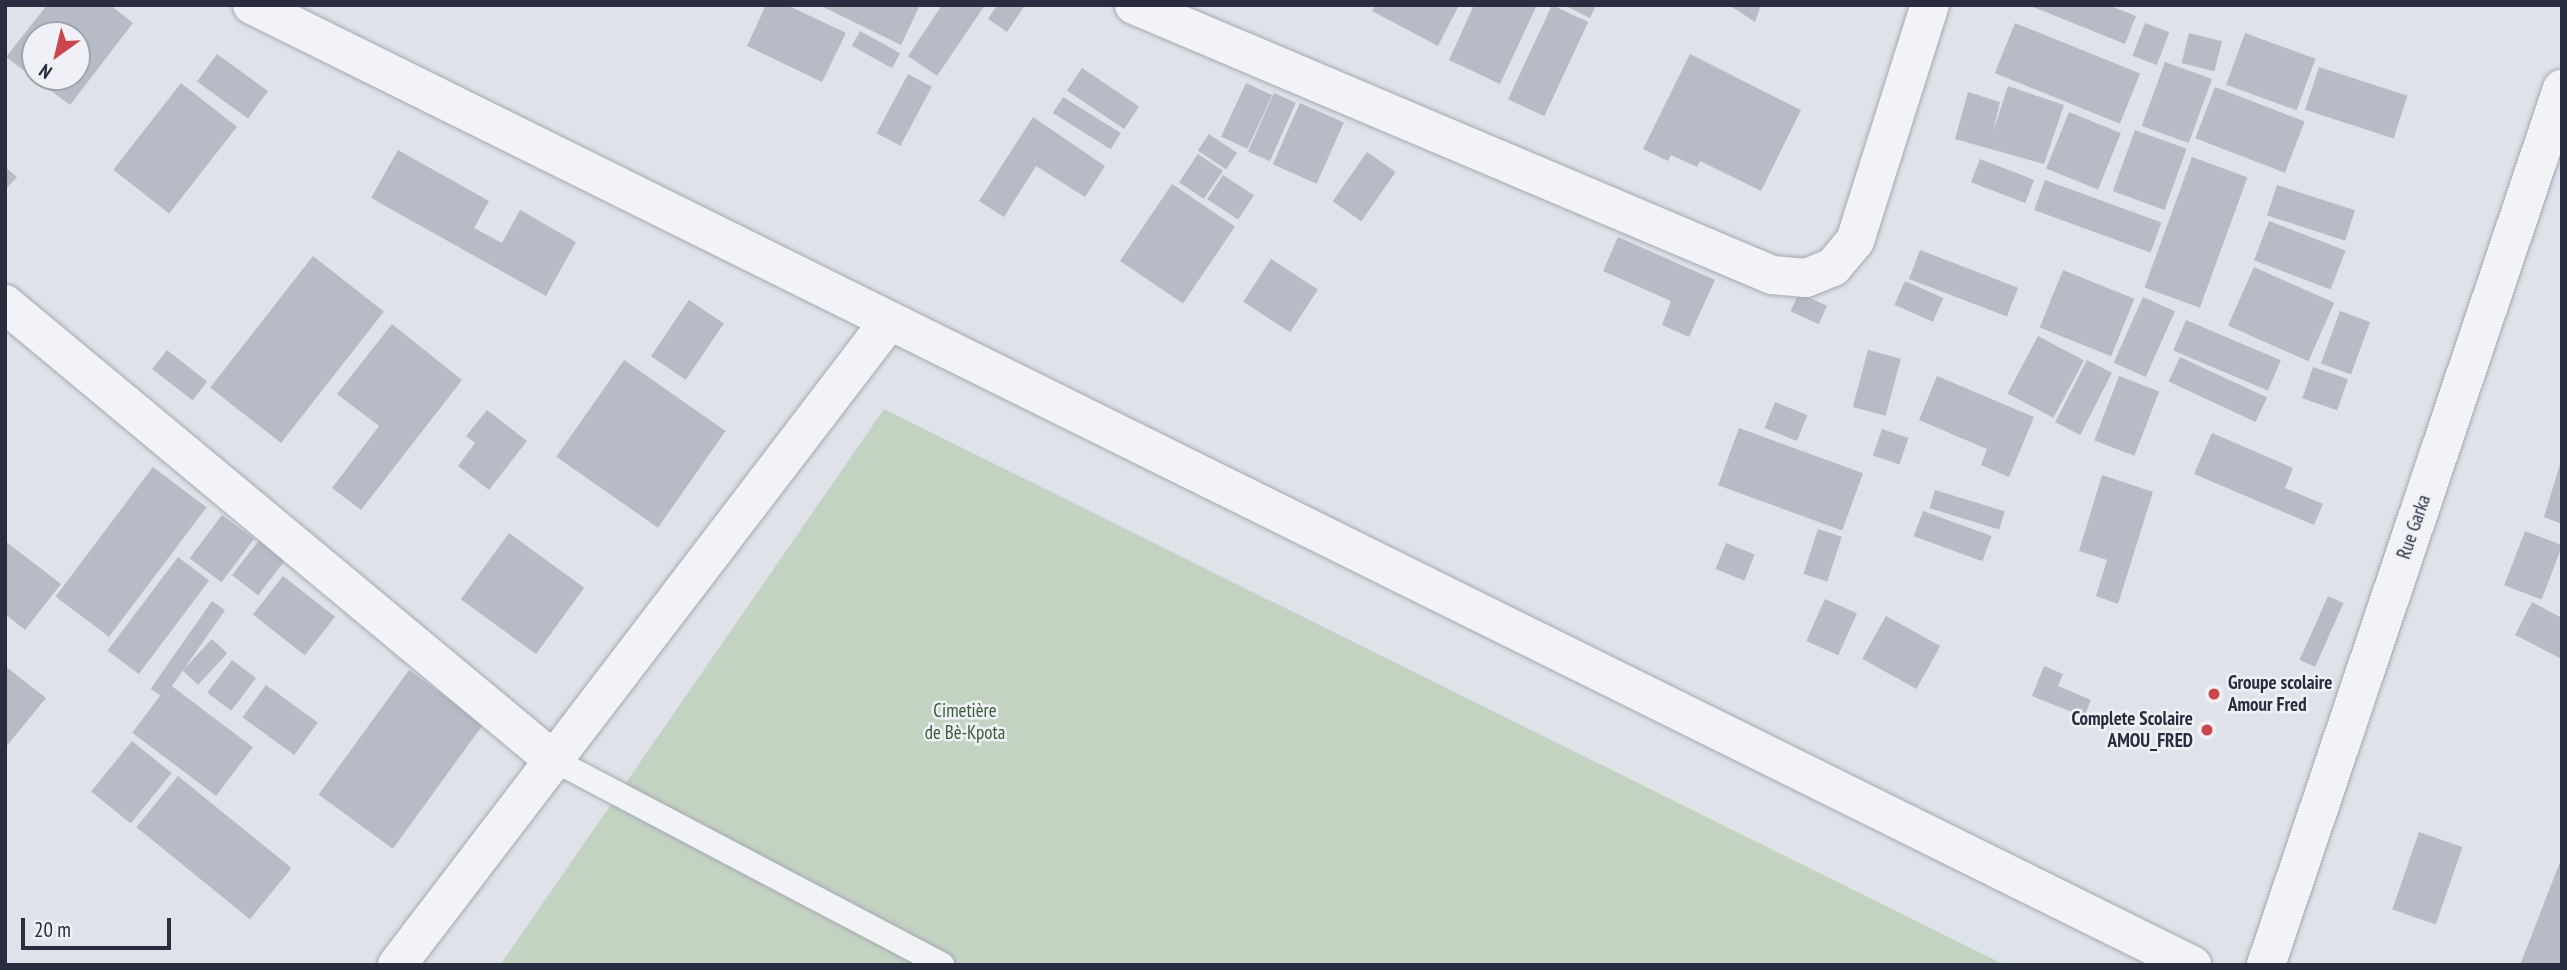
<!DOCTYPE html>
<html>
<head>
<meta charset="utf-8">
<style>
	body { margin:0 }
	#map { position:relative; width:2567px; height:970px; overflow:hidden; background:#e0e2e9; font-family:"PT Sans Narrow",sans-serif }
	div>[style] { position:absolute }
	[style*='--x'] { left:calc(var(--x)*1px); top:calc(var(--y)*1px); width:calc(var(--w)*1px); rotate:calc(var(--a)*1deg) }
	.green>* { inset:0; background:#c3d3c1 }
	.building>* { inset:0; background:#b7bbc6; transform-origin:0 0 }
	.roads { filter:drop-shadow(0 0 2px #a5a8b3) drop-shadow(0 0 2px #a5a8b3) }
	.service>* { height:24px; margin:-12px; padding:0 12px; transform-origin:12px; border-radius:12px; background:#f2f3f7 }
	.minor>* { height:38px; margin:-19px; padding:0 19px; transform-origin:19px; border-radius:19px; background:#f2f3f7 }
	.dots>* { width:19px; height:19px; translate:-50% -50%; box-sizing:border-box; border:4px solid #eff1f6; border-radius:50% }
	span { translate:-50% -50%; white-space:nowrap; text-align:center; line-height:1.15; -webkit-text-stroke:5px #eff1f6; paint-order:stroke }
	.street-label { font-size:19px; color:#282e40 }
	.poi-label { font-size:19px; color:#282e40; font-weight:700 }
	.left { translate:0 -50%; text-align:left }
	.right { translate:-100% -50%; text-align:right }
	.park-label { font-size:19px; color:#385c36 }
	.frame { position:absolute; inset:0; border:7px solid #282e40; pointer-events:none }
	.north { position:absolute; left:21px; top:21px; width:70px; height:70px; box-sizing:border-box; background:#eff1f6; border:2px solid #9fa3ad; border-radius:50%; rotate:214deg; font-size:19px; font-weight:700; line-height:28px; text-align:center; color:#282e40 }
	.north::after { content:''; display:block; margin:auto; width:24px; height:32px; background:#ce4449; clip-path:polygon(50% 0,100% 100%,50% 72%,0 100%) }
	.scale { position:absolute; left:21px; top:918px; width:150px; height:32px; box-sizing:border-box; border:4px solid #282e40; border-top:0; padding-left:9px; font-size:21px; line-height:24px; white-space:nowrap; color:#282e40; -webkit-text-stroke:5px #eff1f6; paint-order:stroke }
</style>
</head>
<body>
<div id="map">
	<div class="green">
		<i style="clip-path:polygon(884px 409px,2005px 965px,500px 965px)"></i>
	</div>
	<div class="building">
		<i style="clip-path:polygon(evenodd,47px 5px,110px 5px,133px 23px,70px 105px,6px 57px,47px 5px,35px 35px,77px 35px,77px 77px,35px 77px,35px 35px)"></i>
		<i style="clip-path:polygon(766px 5px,787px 5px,846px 33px,822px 82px,747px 46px)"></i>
		<i style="clip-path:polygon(819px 5px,920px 5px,901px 45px)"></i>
		<i style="clip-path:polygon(942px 5px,985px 5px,937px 76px,908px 56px)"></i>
		<i style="clip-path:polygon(997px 5px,1025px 5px,1007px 32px,988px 19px)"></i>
		<i style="clip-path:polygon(1375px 5px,1459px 5px,1438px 46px,1372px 11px)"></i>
		<i style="clip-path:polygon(1474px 5px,1537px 5px,1500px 84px,1449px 60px)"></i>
		<i style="left:1552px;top:5px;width:40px;height:104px;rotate:25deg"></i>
		<i style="clip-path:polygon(1564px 5px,1596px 5px,1590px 18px)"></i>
		<i style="clip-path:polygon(1729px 5px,1761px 5px,1755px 22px)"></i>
		<i style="clip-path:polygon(2028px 5px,2108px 5px,2136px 16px,2125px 44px)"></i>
		<i style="left:2015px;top:23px;width:135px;height:54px;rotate:22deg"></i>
		<i style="left:2145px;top:23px;width:26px;height:35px;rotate:21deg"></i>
		<i style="left:860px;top:31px;width:46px;height:17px;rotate:29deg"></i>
		<i style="left:2189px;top:33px;width:34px;height:31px;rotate:14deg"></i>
		<i style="left:2245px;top:33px;width:75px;height:55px;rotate:20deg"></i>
		<i style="left:217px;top:54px;width:63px;height:34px;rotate:36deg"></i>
		<i style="clip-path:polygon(1690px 54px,1801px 110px,1761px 191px,1700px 161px,1697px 167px,1671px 155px,1668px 161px,1643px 149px)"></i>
		<i style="left:2165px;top:62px;width:50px;height:68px;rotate:20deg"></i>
		<i style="left:2319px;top:67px;width:93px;height:45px;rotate:18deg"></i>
		<i style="left:1082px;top:68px;width:69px;height:27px;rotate:34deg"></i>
		<i style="left:908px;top:74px;width:27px;height:67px;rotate:28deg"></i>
		<i style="left:181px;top:83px;width:71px;height:110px;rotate:38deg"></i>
		<i style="left:1246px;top:83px;width:29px;height:59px;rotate:25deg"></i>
		<i style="clip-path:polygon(2008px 86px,2064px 105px,2044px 164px,1955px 139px,1968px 92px,2000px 102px,1993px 132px)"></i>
		<i style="left:2215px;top:87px;width:96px;height:55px;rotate:21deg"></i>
		<i style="left:1274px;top:93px;width:24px;height:64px;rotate:24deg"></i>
		<i style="left:1063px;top:97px;width:68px;height:19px;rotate:32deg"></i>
		<i style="left:1300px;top:103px;width:48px;height:67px;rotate:24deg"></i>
		<i style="left:2069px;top:112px;width:56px;height:61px;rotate:22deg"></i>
		<i style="clip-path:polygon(1033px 117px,1105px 166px,1085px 197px,1036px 166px,1004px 217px,979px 201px)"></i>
		<i style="left:2135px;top:130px;width:55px;height:65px;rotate:20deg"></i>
		<i style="left:1209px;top:134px;width:34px;height:20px;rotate:34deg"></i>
		<i style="clip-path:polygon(398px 150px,489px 201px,474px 228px,502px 243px,520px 210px,576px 242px,546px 296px,371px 198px)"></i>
		<i style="left:1367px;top:152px;width:35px;height:60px;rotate:35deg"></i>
		<i style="left:1198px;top:154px;width:30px;height:34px;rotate:34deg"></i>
		<i style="left:2192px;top:157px;width:59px;height:139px;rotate:20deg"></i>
		<i style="left:1980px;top:159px;width:58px;height:25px;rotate:21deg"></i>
		<i style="clip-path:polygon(5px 167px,17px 177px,5px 190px)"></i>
		<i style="left:1223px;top:175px;width:37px;height:29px;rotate:33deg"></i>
		<i style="left:2045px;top:180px;width:124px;height:32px;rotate:20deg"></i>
		<i style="left:1172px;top:184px;width:76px;height:93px;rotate:34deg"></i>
		<i style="left:2277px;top:185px;width:82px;height:32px;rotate:18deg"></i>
		<i style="left:2269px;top:221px;width:82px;height:42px;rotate:21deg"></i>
		<i style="clip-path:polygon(1618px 237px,1715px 280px,1689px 337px,1662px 325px,1671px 301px,1603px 271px)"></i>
		<i style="left:1920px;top:250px;width:105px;height:31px;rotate:21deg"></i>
		<i style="left:313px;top:256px;width:90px;height:167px;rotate:38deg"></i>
		<i style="left:1271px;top:259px;width:56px;height:51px;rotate:33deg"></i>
		<i style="left:2254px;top:267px;width:88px;height:64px;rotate:24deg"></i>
		<i style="left:2063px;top:270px;width:77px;height:62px;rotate:22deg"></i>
		<i style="left:1905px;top:281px;width:42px;height:26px;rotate:24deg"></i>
		<i style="left:1799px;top:293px;width:31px;height:20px;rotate:25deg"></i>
		<i style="left:2143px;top:297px;width:35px;height:72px;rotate:24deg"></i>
		<i style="left:689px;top:300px;width:42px;height:68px;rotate:34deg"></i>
		<i style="left:2340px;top:311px;width:32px;height:56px;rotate:20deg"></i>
		<i style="left:2186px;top:320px;width:103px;height:33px;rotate:23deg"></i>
		<i style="clip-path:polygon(392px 324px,462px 380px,361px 510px,332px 488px,379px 426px,337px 394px)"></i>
		<i style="left:2038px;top:336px;width:52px;height:65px;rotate:28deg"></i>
		<i style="left:167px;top:350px;width:51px;height:24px;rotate:38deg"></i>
		<i style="left:1868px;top:350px;width:34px;height:59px;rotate:15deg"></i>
		<i style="left:2180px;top:357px;width:96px;height:27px;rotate:25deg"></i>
		<i style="left:624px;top:360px;width:124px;height:118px;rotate:35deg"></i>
		<i style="left:2087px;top:360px;width:28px;height:70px;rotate:27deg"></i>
		<i style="left:2313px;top:367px;width:37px;height:33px;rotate:19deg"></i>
		<i style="clip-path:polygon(1937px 376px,2034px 417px,2009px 477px,1981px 465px,1987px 449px,1919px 420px)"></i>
		<i style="left:2119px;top:376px;width:43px;height:69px;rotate:21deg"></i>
		<i style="left:1775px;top:402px;width:35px;height:28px;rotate:22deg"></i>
		<i style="clip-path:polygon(487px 410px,527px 441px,489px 490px,458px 466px,475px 443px,466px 436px)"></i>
		<i style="left:1739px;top:428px;width:132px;height:61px;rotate:20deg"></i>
		<i style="left:1882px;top:429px;width:28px;height:28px;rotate:19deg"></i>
		<i style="clip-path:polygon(2212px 433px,2293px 468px,2285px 488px,2323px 504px,2314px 525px,2194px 474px)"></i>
		<i style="clip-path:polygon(2561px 461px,2562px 461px,2562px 524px,2544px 517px)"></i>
		<i style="left:153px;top:467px;width:67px;height:162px;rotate:37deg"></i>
		<i style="clip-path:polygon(2102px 475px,2153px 492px,2118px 604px,2096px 596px,2107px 560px,2079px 551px)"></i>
		<i style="left:1935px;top:490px;width:73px;height:19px;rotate:17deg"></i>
		<i style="left:1923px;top:511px;width:73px;height:27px;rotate:20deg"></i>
		<i style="left:222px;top:515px;width:40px;height:54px;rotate:37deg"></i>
		<i style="left:1818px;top:529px;width:25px;height:47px;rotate:18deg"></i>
		<i style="left:2525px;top:531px;width:40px;height:58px;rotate:21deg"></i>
		<i style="left:509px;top:533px;width:93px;height:82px;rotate:36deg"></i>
		<i style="left:264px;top:534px;width:33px;height:52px;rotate:38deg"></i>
		<i style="clip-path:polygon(5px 541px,61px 584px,25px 630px,5px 614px)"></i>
		<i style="left:1726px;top:543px;width:31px;height:28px;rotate:22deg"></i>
		<i style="left:178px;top:557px;width:39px;height:117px;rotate:37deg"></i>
		<i style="left:283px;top:576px;width:66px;height:49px;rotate:38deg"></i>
		<i style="left:2328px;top:596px;width:17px;height:70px;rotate:24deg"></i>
		<i style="left:1825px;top:599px;width:35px;height:46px;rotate:24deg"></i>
		<i style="left:212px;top:601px;width:16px;height:107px;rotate:35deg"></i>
		<i style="clip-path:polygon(2532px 602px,2562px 618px,2562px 659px,2515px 635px)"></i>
		<i style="left:1886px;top:616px;width:62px;height:49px;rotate:29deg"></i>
		<i style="left:212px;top:639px;width:21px;height:43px;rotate:43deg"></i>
		<i style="left:232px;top:660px;width:30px;height:41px;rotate:37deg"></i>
		<i style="clip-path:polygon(5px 666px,46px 698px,5px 748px)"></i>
		<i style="clip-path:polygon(2044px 666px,2063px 674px,2058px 686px,2091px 700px,2084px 717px,2032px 696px)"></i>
		<i style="left:409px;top:670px;width:92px;height:154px;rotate:36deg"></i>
		<i style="left:169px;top:684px;width:105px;height:61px;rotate:37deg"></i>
		<i style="left:266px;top:685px;width:64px;height:40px;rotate:36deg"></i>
		<i style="left:132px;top:741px;width:51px;height:65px;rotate:39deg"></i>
		<i style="left:178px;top:776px;width:146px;height:66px;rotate:39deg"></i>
		<i style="left:2419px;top:832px;width:46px;height:82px;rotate:19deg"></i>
		<i style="clip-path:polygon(2562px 857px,2562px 965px,2520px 965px)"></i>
	</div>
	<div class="roads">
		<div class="service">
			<i style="--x:552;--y:759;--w:441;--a:27.8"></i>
		</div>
		<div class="minor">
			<i style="--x:252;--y:5;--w:2165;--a:26.33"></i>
			<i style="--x:1134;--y:5;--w:693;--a:22.94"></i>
			<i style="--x:1772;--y:275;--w:34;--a:5"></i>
			<i style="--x:1806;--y:278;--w:29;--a:-22"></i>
			<i style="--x:1833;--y:267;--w:34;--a:-50"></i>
			<i style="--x:1855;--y:241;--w:248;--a:-72.4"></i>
			<i style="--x:5;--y:304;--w:712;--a:39.75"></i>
			<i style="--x:397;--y:965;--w:810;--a:-52.62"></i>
			<i style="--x:2266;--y:965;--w:925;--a:-71.33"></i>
		</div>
	</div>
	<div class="dots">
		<i style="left:2214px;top:694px;background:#ce4449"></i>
		<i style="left:2207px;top:730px;background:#ce4449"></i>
	</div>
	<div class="street-label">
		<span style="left:2414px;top:527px;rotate:-71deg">Rue Garka</span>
	</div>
	<div class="poi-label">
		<span class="left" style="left:2228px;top:694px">Groupe scolaire<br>Amour Fred</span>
		<span class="right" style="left:2193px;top:730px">Complete Scolaire<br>AMOU_FRED</span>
	</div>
	<div class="park-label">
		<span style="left:965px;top:722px">Cimetière<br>de Bè-Kpota</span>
	</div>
	<div class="frame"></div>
	<div class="north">N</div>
	<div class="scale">20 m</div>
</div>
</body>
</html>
